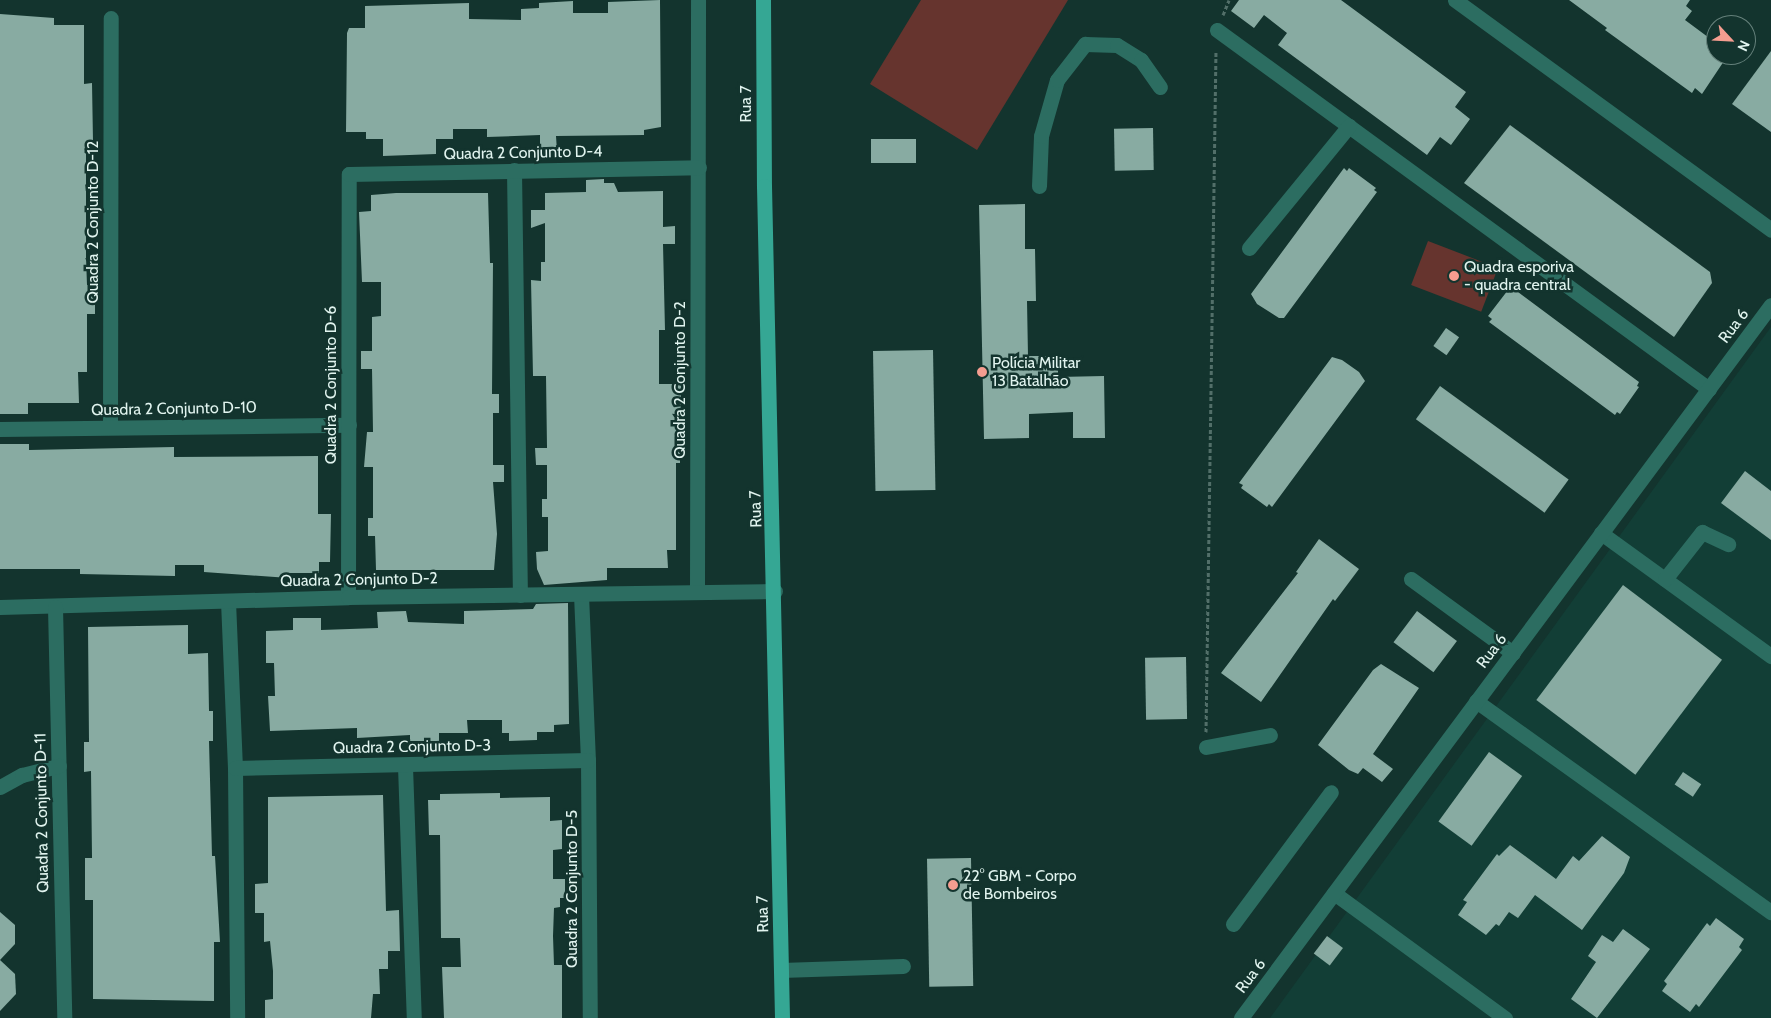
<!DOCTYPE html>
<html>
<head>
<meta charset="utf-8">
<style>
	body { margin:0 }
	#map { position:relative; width:1771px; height:1018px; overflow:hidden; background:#13342e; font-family:Cabin,sans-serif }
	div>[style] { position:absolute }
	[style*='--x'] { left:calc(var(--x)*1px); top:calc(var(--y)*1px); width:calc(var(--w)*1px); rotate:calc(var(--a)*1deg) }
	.built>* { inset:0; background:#123e36 }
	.green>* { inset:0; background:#66342e; transform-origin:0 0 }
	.building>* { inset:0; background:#88aba2; transform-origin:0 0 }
	.path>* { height:3px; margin-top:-1.5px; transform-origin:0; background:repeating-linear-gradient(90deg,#526f69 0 4px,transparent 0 6.5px) }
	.minor>* { height:15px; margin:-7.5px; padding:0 7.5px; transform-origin:7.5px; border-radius:7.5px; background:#2c6d61 }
	.major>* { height:15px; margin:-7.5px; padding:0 7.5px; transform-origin:7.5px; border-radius:7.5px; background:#35a794 }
	.dots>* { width:14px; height:14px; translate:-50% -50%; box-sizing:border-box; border:2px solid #13342e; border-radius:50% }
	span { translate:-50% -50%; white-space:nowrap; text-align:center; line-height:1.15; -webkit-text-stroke:5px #13342e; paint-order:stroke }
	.street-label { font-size:16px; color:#e1f4ef }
	.poi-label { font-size:16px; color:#e1f4ef }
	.left { translate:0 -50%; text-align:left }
	.north { position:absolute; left:1706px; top:15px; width:50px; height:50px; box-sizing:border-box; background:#13342e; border:1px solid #65817b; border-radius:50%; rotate:115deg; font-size:14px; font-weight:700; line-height:20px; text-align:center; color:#e1f4ef }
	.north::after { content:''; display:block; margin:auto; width:18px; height:22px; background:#f59d90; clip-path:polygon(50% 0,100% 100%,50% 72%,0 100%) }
</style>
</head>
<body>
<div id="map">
	<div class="built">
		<i style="clip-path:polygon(1771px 327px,1771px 1018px,1270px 1018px)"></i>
	</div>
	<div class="green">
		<i style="clip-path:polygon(921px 0,1068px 0,977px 150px,870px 84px)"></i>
		<i style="left:1428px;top:241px;width:75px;height:47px;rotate:21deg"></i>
	</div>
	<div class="building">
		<i style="clip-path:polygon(660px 0,661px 127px,644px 130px,644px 135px,556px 136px,557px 151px,540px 151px,540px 135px,487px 137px,487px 129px,453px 129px,453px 139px,436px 139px,436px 154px,383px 156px,383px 139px,366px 139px,366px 132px,346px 132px,347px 33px,349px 28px,365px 28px,365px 6px,469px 3px,469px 19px,521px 20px,521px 9px,539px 8px,539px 3px,573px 1px,573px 13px,608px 13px,608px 2px)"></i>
		<i style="clip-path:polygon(1239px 0,1341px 0,1466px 92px,1455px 107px,1470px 119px,1451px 145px,1440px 137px,1427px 155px,1278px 45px,1287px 33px,1264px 15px,1254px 28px,1231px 11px)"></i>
		<i style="clip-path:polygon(1569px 0,1690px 0,1686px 6px,1692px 11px,1685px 20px,1716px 43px,1716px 55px,1724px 61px,1702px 94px,1695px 88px,1692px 93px,1605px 30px,1607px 28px)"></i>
		<i style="clip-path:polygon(0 14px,54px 18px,54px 25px,84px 25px,84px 84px,92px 83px,93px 141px,86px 141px,86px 257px,87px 285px,95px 285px,95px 314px,87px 314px,87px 372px,78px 372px,79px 403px,28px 403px,28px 414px,0 414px)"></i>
		<i style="clip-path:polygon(1771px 51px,1771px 132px,1732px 104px)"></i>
		<i style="clip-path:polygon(1510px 125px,1710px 272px,1712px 283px,1674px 337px,1464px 183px)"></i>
		<i style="left:1153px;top:128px;width:42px;height:39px;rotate:89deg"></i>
		<i style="left:871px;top:139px;width:45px;height:24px"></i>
		<i style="clip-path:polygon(1344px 168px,1347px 171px,1349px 168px,1376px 188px,1374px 190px,1377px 192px,1284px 318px,1279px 318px,1257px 304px,1251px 294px)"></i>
		<i style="clip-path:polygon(604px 179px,604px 183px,614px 183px,618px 192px,663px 191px,663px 227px,675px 226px,675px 244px,663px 244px,665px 330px,659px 330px,659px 384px,681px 384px,680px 463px,676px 463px,676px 550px,667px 550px,668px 568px,607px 568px,607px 580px,544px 585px,537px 569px,536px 552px,548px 551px,548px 517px,542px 517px,542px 499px,547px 499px,547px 465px,536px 465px,535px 448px,547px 448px,546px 376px,533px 376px,531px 280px,541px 281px,541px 262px,545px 262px,545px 223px,531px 228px,531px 210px,545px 210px,545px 193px,586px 192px,586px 180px)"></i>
		<i style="clip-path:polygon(396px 193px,488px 193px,490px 263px,493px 263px,492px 394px,499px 394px,499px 413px,493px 413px,493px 465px,504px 465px,504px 482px,493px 482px,497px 534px,494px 570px,376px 570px,375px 536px,368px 536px,368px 518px,373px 518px,373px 467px,364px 467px,367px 432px,373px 432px,372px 369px,361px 369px,361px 351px,372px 351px,372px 317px,381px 316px,381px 282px,362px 282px,359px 212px,371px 211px,371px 195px)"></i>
		<i style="clip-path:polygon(1025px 204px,1025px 249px,1035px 249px,1036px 301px,1027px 301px,1028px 356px,1058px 356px,1058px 377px,1104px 376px,1105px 438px,1073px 438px,1073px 412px,1029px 414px,1029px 438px,984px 439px,979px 205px)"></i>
		<i style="clip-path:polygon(1514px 289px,1639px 382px,1637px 386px,1639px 387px,1620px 414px,1617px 412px,1615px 415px,1489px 322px,1492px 319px,1488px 316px,1508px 290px,1511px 293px)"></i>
		<i style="left:1446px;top:328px;width:16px;height:22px;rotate:35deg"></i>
		<i style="left:933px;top:350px;width:140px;height:60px;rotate:89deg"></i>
		<i style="clip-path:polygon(1332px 357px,1342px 360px,1359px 372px,1365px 381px,1272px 507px,1269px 504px,1267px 507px,1241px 488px,1243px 485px,1239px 483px)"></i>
		<i style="left:1440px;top:386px;width:159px;height:41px;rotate:36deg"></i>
		<i style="clip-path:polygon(0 444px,29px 444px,29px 450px,174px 447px,174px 457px,318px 456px,318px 514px,331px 514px,330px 562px,319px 562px,319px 573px,290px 573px,289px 578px,204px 572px,204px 565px,175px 565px,175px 576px,80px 574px,80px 569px,0 569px)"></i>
		<i style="clip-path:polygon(1745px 471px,1771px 491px,1771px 540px,1721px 503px)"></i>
		<i style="clip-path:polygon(1319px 539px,1359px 569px,1335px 601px,1333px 599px,1261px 702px,1221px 673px,1298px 573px,1296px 572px)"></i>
		<i style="left:1623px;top:585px;width:124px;height:144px;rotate:37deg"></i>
		<i style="clip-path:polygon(568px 603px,569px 724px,554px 725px,554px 732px,537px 732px,537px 740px,509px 741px,509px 733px,502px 733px,502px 720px,467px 720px,468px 733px,439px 733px,439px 741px,410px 741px,410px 735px,357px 738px,357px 728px,270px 731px,268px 696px,275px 696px,274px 663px,266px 663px,266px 631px,293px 630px,293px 618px,321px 618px,321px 630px,378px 628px,377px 612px,406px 611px,408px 622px,464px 624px,464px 611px,533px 609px,536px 604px)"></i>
		<i style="left:1417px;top:611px;width:50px;height:39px;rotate:37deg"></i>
		<i style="clip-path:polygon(188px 625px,188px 654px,208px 653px,209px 711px,213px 711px,213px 741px,209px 741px,212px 856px,215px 856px,220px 942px,214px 942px,214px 1001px,93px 999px,93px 900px,85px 900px,85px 858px,92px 858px,91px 771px,84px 772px,84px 742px,89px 742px,88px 627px)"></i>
		<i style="left:1186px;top:657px;width:62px;height:41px;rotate:89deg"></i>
		<i style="clip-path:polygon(1381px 664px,1419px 688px,1373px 754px,1393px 769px,1382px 782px,1363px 768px,1358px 774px,1349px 770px,1318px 745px,1373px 670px)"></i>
		<i style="left:1489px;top:752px;width:41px;height:86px;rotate:36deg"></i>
		<i style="left:1683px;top:772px;width:22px;height:15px;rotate:34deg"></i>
		<i style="clip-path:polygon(500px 793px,500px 798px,550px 797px,550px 821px,562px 820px,562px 849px,553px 850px,553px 879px,565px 879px,565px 898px,560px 898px,560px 907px,554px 908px,553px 936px,554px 965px,562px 965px,562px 1018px,444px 1018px,442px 967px,461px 967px,460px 938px,441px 938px,440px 835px,429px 835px,428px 800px,440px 800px,440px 794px)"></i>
		<i style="clip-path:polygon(383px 795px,386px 911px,399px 910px,400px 951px,388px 951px,388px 969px,379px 969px,380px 994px,373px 994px,371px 1018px,265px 1018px,265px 1000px,273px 999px,273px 971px,270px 941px,264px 942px,264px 913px,255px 913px,255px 884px,268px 883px,268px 797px)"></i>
		<i style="clip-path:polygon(1602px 836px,1630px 857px,1624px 873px,1582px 930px,1535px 895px,1518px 918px,1509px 912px,1499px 926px,1496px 924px,1486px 935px,1458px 915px,1467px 902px,1463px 900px,1497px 854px,1499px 856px,1510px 845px,1556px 879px,1573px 856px,1579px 861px)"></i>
		<i style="left:971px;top:858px;width:128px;height:44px;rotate:89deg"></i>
		<i style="clip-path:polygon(0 912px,15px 925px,15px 944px,0 960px)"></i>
		<i style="clip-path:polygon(1716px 918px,1744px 939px,1739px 947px,1742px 950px,1699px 1007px,1696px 1004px,1690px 1012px,1662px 991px,1667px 984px,1664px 981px,1707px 923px,1710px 926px)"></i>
		<i style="clip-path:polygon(1623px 929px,1650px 949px,1597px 1018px,1571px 999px,1596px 962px,1588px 956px,1602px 935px,1613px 942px)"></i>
		<i style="left:1327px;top:936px;width:20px;height:22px;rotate:37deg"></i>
		<i style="clip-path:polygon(0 960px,15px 974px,16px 994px,0 1011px)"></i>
	</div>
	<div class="path">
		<i style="--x:1223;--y:15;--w:16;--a:-68"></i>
		<i style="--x:1206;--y:732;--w:682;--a:-89.16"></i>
	</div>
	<div class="minor">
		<i style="--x:1455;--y:0;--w:391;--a:36"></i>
		<i style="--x:1217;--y:30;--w:609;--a:36.12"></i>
		<i style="--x:514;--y:170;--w:425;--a:89.2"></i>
		<i style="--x:1039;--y:186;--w:50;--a:-87.7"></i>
		<i style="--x:1041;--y:136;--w:58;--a:-74.1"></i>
		<i style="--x:1057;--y:80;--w:46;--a:-52.1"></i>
		<i style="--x:1085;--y:44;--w:32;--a:2"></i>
		<i style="--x:1117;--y:45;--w:28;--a:32"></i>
		<i style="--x:1141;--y:60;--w:33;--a:55"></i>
		<i style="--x:1249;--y:248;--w:158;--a:-50.7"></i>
		<i style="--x:110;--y:427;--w:409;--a:-89.9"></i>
		<i style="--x:0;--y:429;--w:349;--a:-0.7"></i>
		<i style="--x:1601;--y:533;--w:210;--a:35.9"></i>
		<i style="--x:1411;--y:579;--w:126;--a:36"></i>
		<i style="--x:1665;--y:579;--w:60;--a:-51.8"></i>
		<i style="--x:1702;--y:532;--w:29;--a:25"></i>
		<i style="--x:697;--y:592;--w:592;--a:-89.9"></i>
		<i style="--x:581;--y:594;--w:166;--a:87.6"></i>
		<i style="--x:588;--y:760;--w:258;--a:89.6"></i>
		<i style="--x:348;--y:597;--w:423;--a:-89.9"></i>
		<i style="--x:349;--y:174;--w:350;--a:-1.1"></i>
		<i style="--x:228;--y:601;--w:167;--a:87.6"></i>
		<i style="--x:235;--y:768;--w:250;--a:89.5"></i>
		<i style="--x:0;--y:607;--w:348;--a:-1.6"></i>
		<i style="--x:348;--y:597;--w:427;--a:-0.8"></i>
		<i style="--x:55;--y:607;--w:411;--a:88.7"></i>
		<i style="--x:1476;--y:701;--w:363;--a:35.6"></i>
		<i style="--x:1206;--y:747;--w:65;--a:-10.6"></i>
		<i style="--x:405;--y:766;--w:252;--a:88"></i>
		<i style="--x:235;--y:768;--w:353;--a:-1.3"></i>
		<i style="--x:0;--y:787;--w:25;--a:-29"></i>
		<i style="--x:22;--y:775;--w:38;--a:-14"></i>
		<i style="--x:1334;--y:893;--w:212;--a:36.2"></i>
		<i style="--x:1233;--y:924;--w:164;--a:-53.4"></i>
		<i style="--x:781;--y:970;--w:122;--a:-1.9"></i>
		<i style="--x:1241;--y:1018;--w:888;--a:-53.38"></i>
	</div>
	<div class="major">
		<i style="--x:763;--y:0;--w:186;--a:89.7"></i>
		<i style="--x:764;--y:186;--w:832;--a:88.76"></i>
	</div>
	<div class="dots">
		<i style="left:1454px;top:276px;background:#f59d90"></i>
		<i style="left:982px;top:372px;background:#f59d90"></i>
		<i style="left:953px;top:885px;background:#f59d90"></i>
	</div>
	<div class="street-label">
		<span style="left:746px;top:104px;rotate:-90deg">Rua 7</span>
		<span style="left:523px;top:153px;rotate:-1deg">Quadra 2 Conjunto D-4</span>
		<span style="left:93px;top:222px;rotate:-90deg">Quadra 2 Conjunto D-12</span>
		<span style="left:1734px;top:326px;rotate:-53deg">Rua 6</span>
		<span style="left:680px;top:380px;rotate:-90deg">Quadra 2 Conjunto D-2</span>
		<span style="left:331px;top:385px;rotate:-90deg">Quadra 2 Conjunto D-6</span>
		<span style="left:174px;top:409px;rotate:-1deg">Quadra 2 Conjunto D-10</span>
		<span style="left:756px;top:509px;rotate:-92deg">Rua 7</span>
		<span style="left:359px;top:580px;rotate:-1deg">Quadra 2 Conjunto D-2</span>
		<span style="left:1492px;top:651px;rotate:-53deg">Rua 6</span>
		<span style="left:412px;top:747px;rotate:-1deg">Quadra 2 Conjunto D-3</span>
		<span style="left:42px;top:813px;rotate:-91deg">Quadra 2 Conjunto D-11</span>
		<span style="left:572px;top:889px;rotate:-90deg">Quadra 2 Conjunto D-5</span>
		<span style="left:763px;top:914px;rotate:-91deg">Rua 7</span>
		<span style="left:1251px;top:976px;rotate:-53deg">Rua 6</span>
	</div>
	<div class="poi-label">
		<span class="left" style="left:1464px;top:276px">Quadra esporiva<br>- quadra central</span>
		<span class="left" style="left:992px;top:372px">Polícia Militar<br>13 Batalhão</span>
		<span class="left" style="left:963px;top:885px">22° GBM - Corpo<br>de Bombeiros</span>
	</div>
	<div class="north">N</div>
</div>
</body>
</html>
